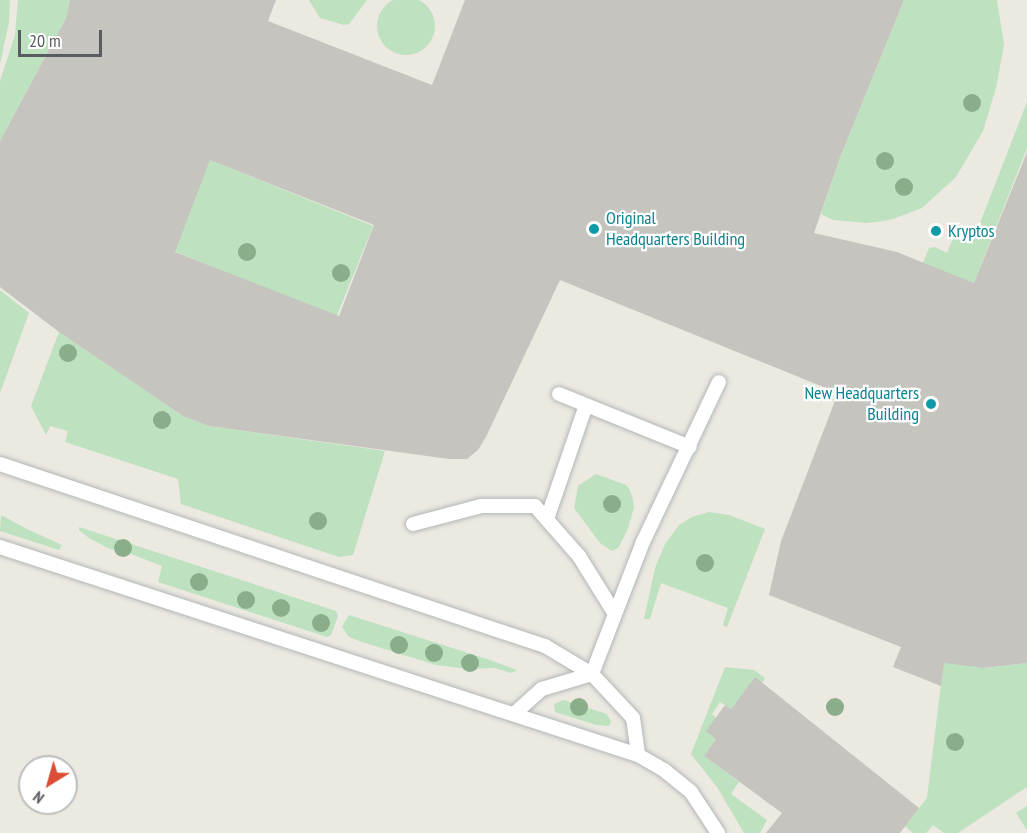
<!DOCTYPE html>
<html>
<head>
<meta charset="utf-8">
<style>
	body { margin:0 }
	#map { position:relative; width:1027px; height:833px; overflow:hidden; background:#ebe9e0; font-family:"PT Sans Narrow",sans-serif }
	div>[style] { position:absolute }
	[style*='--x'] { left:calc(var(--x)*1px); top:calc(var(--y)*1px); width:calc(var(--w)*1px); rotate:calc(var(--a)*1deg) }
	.green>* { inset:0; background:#bee1c0; transform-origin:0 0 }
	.round { border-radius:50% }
	.building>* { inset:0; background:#c6c4be }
	.roads { filter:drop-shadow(0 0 2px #b3b6ba) drop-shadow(0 0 2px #b3b6ba) }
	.service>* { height:14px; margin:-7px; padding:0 7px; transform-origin:7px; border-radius:7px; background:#fff }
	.trees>* { width:18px; height:18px; margin:-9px; border-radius:50%; background:#8aae89 }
	.dots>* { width:16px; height:16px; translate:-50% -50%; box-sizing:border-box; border:3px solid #fff; border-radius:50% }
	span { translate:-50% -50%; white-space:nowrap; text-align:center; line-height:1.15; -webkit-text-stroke:4.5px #fff; paint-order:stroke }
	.culture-label { font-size:18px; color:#0d838f }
	.left { translate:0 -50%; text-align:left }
	.right { translate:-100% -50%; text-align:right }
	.north { position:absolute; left:18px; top:755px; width:60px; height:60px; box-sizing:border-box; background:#fff; border:2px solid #bdbebf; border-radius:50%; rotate:217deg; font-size:16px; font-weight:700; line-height:24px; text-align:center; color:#595c60 }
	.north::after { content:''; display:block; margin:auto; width:21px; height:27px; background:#db4e36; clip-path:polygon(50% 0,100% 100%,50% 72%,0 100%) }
	.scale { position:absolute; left:18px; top:30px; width:84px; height:27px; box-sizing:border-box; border:3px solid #595c60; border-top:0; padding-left:8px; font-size:18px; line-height:21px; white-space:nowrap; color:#595c60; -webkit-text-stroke:4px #fff; paint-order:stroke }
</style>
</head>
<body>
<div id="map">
	<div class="green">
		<i class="round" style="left:377px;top:-3px;width:58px;height:58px"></i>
		<i style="clip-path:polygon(0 0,10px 0,9px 22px,0 64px)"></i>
		<i style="clip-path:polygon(18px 0,70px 0,66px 18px,0 141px,0 81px,15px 35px)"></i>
		<i style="clip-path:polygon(309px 0,367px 0,349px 24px,344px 25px,320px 18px)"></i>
		<i style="clip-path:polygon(904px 0,997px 0,1004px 45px,996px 88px,983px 131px,956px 177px,922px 208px,890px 220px,867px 223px,833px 220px,821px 214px,841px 155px)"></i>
		<i style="clip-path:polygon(1027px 102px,1027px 148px,974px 283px,923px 263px,929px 248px,935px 247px,947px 253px,955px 234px,973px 241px)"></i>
		<i style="left:210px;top:160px;width:176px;height:98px;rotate:22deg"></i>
		<i style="clip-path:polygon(0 290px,29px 313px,0 393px)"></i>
		<i style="clip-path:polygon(59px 332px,183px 416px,209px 426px,385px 451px,353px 555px,339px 557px,181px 504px,178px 479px,65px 442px,68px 431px,50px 426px,46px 435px,31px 406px)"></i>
		<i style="clip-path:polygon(596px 474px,626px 485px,630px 490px,633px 500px,634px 508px,627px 531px,618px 548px,612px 551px,600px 543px,574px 508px,578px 486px)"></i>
		<i style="clip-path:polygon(709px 512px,729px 515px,765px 529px,727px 627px,723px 625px,728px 608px,661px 583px,650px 619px,644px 619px,655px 568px,665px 544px,679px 525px,692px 517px)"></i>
		<i style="clip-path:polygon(1px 515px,27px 529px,62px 545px,59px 550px,0 531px)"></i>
		<i style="clip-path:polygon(79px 527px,336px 611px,338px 616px,331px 635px,327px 637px,158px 582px,162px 566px,126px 552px,110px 549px,89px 538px,79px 530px)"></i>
		<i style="clip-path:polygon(349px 615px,490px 660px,517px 670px,511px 673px,495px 668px,468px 669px,436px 665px,362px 642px,349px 637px,342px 627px)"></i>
		<i style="clip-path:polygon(941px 662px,984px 668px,1027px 663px,1027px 787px,958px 833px,944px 833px,933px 825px,926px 833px,913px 833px,905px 826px,927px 798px,943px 668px)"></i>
		<i style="clip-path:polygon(725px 667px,754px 670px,765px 678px,762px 683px,755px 678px,731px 709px,720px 702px,712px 714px,716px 718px,716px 739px,704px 756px,739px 782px,731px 794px,767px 820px,760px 833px,744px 833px,717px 787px,691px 754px)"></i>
		<i style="clip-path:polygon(564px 700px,607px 714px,611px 722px,609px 726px,596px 725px,555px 712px,554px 704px)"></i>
		<i style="clip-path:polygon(1027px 806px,1027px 830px,1016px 813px)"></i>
	</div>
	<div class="building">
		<i style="clip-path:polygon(evenodd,70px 0,276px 0,268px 21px,432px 85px,465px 0,904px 0,841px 155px,814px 233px,897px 252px,974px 283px,1027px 152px,1027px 663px,984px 668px,944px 663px,941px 686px,893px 667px,901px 647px,769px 595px,781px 541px,838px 393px,560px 280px,486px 437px,478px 450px,467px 459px,449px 459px,209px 426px,183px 416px,59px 332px,0 287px,0 141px,66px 18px,70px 0,210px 160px,374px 225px,339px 316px,175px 252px,210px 160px)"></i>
		<i style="clip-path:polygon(755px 677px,919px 808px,900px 833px,766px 833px,782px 813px,704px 756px,716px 739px,706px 731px,725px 705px,731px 709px)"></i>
	</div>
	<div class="roads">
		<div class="service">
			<i style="--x:559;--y:394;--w:141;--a:22"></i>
			<i style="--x:0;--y:464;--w:575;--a:18.47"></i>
			<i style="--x:545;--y:646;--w:55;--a:30.8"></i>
			<i style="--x:592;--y:674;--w:60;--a:47"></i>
			<i style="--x:633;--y:718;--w:37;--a:82"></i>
			<i style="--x:547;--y:519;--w:120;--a:-71.1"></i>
			<i style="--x:413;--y:524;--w:70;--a:-14.8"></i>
			<i style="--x:481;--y:506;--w:54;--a:0"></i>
			<i style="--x:535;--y:506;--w:67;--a:48.7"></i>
			<i style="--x:579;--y:556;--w:68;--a:58.2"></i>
			<i style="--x:0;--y:547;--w:671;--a:18.06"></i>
			<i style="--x:638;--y:755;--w:30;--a:30"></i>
			<i style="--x:664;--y:770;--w:35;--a:39"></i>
			<i style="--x:691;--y:792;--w:49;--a:56.6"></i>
			<i style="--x:592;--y:674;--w:142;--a:-68.9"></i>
			<i style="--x:643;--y:542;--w:177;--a:-64.6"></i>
			<i style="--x:514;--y:714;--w:38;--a:-42"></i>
			<i style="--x:542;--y:689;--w:52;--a:-16.7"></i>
		</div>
	</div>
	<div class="trees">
		<i style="left:972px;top:103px"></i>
		<i style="left:885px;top:161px"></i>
		<i style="left:904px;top:187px"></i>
		<i style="left:247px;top:252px"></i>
		<i style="left:341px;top:273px"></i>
		<i style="left:68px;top:353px"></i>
		<i style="left:162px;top:420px"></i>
		<i style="left:612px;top:504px"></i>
		<i style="left:318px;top:521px"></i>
		<i style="left:123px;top:548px"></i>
		<i style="left:705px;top:563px"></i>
		<i style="left:199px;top:582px"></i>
		<i style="left:246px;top:600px"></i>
		<i style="left:281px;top:608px"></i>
		<i style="left:321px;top:623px"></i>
		<i style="left:399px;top:645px"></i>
		<i style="left:434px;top:653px"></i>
		<i style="left:470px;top:663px"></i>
		<i style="left:579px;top:707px"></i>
		<i style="left:835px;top:707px"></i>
		<i style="left:955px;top:742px"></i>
	</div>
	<div class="dots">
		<i style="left:594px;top:229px;background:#0f9aa8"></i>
		<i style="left:936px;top:231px;background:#0f9aa8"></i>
		<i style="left:931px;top:404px;background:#0f9aa8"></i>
	</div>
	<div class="culture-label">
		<span class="left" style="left:606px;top:229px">Original<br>Headquarters Building</span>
		<span class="left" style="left:948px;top:231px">Kryptos</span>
		<span class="right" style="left:919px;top:404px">New Headquarters<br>Building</span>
	</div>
	<div class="north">N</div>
	<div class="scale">20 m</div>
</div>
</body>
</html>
